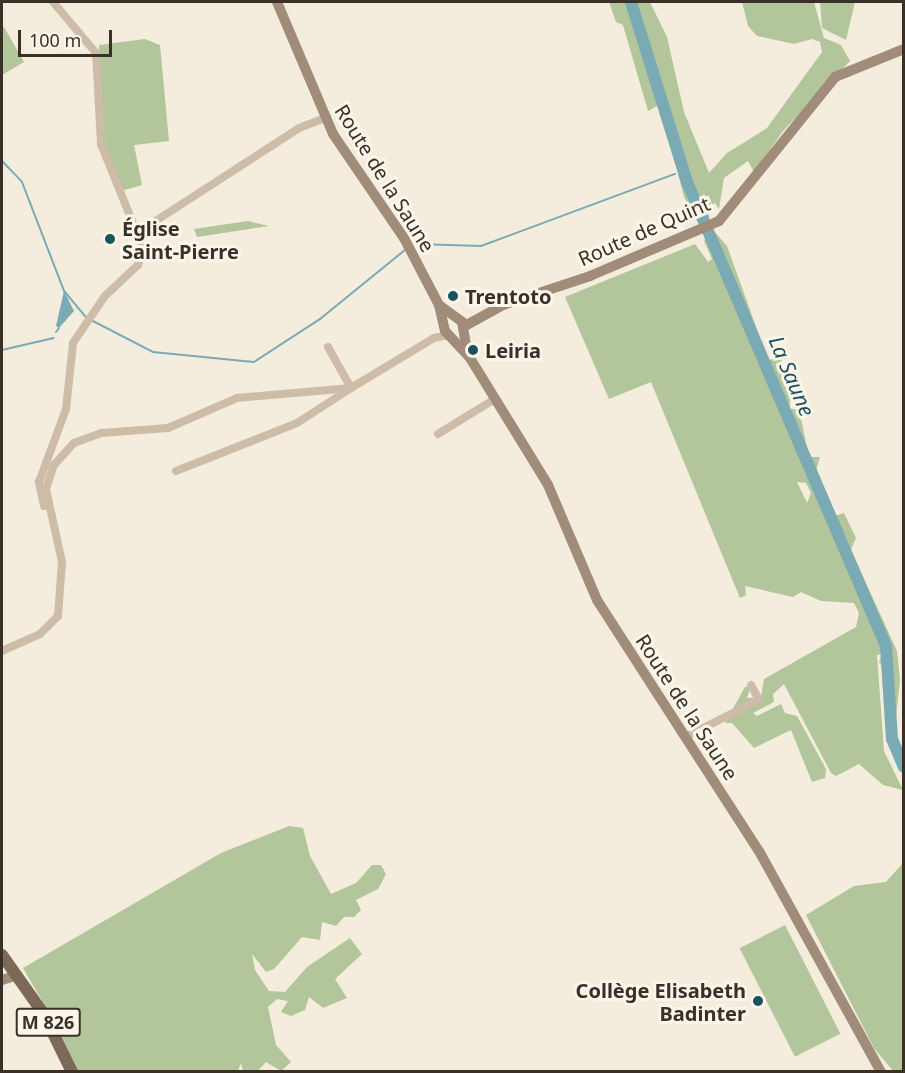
<!DOCTYPE html>
<html>
<head>
<meta charset="utf-8">
<style>
	body { margin:0 }
	#map { position:relative; width:905px; height:1073px; overflow:hidden; background:#f4ecdd; font-family:"Noto Sans",sans-serif }
	div>[style] { position:absolute }
	[style*='--x'] { left:calc(var(--x)*1px); top:calc(var(--y)*1px); width:calc(var(--w)*1px); rotate:calc(var(--a)*1deg) }
	.green>* { inset:0; background:#b2c59b; transform-origin:0 0 }
	.water>* { inset:0; background:#7aaab4 }
	.stream>* { height:2px; margin:-1px; padding:0 1px; transform-origin:1px; border-radius:1px; background:#7aaab4 }
	.river>* { height:12px; margin:-6px; padding:0 6px; transform-origin:6px; border-radius:6px; background:#7aaab4 }
	.street>* { height:8px; margin:-4px; padding:0 4px; transform-origin:4px; border-radius:4px; background:#cdbda8 }
	.secondary>* { height:10px; margin:-5px; padding:0 5px; transform-origin:5px; border-radius:5px; background:#a18c79 }
	.primary>* { height:12px; margin:-6px; padding:0 6px; transform-origin:6px; border-radius:6px; background:#7d6958 }
	.dots>* { width:16px; height:16px; translate:-50% -50%; box-sizing:border-box; border:3px solid #fbf5ea; border-radius:50% }
	span { translate:-50% -50%; white-space:nowrap; text-align:center; line-height:1.15; -webkit-text-stroke:6px #fbf5ea; paint-order:stroke }
	.shield-label span { padding:2px 4px; background:#fbf5ea; border:2px solid; border-radius:4px; -webkit-text-stroke-width:0 }
	.shield-label { font-size:18px; color:#3a3028; font-weight:700 }
	.street-label { font-size:20px; color:#3a3028 }
	.poi-label { font-size:20px; color:#3a3028; font-weight:700 }
	.left { translate:0 -50%; text-align:left }
	.right { translate:-100% -50%; text-align:right }
	.water-label { font-size:21px; color:#1b525f; font-style:italic }
	.frame { position:absolute; inset:0; border:3px solid #3a3028; pointer-events:none }
	.scale { position:absolute; left:18px; top:30px; width:94px; height:27px; box-sizing:border-box; border:3px solid #3a3028; border-top:0; padding-left:8px; font-size:18px; line-height:21px; white-space:nowrap; color:#3a3028; -webkit-text-stroke:4px #fbf5ea; paint-order:stroke }
</style>
</head>
<body>
<div id="map">
	<div class="green">
		<i style="clip-path:polygon(609px 2px,650px 2px,667px 37px,684px 112px,709px 173px,727px 153px,767px 128px,822px 52px,820px 42px,812px 39px,794px 44px,757px 36px,748px 26px,742px 2px,814px 2px,824px 38px,841px 45px,850px 61px,783px 131px,754px 172px,748px 161px,724px 178px,719px 209px,715px 203px,707px 207px,710px 221px,699px 224px,684px 197px,660px 104px,648px 111px,623px 25px,616px 22px)"></i>
		<i style="clip-path:polygon(820px 2px,855px 2px,846px 40px,822px 28px)"></i>
		<i style="clip-path:polygon(4px 27px,24px 62px,2px 75px,2px 28px)"></i>
		<i style="clip-path:polygon(145px 39px,160px 45px,169px 141px,134px 145px,142px 185px,121px 191px,103px 142px,99px 45px)"></i>
		<i style="clip-path:polygon(248px 221px,269px 226px,197px 237px,194px 229px)"></i>
		<i style="clip-path:polygon(evenodd,712px 229px,727px 246px,768px 360px,781px 358px,791px 394px,789px 409px,799px 409px,809px 457px,820px 457px,816px 471px,834px 516px,844px 513px,856px 538px,851px 550px,897px 651px,900px 680px,894px 735px,887px 732px,885px 670px,879px 662px,882px 654px,877px 655px,884px 751px,903px 790px,883px 785px,859px 764px,836px 776px,831px 773px,784px 684px,773px 694px,774px 702px,753px 713px,757px 716px,781px 704px,785px 713px,797px 716px,826px 769px,825px 778px,812px 782px,791px 730px,754px 748px,732px 723px,725px 723px,745px 687px,751px 686px,747px 698px,761px 697px,764px 679px,856px 627px,859px 613px,854px 603px,821px 601px,801px 592px,793px 597px,745px 586px,746px 595px,740px 598px,651px 382px,609px 399px,565px 297px,695px 244px,708px 262px,712px 259px,704px 241px,712px 229px,797px 482px,806px 483px,811px 493px,807px 503px,797px 482px)"></i>
		<i style="clip-path:polygon(289px 826px,303px 828px,310px 856px,331px 894px,356px 883px,372px 865px,381px 865px,386px 874px,378px 889px,356px 900px,361px 910px,354px 917px,344px 917px,336px 926px,322px 922px,320px 940px,302px 937px,274px 969px,266px 972px,252px 954px,255px 970px,269px 991px,285px 992px,307px 967px,350px 938px,362px 954px,335px 979px,347px 998px,323px 1008px,309px 997px,305px 1010px,291px 1016px,281px 1012px,288px 1001px,277px 999px,268px 1007px,276px 1045px,291px 1062px,281px 1071px,266px 1062px,257px 1072px,243px 1071px,241px 1063px,238px 1071px,72px 1071px,55px 1023px,23px 968px,221px 853px)"></i>
		<i style="clip-path:polygon(903px 863px,903px 1071px,893px 1071px,874px 1048px,806px 915px,854px 886px,886px 882px)"></i>
		<i style="left:785px;top:925px;width:122px;height:51px;rotate:63deg"></i>
	</div>
	<div class="water">
		<i style="clip-path:polygon(64px 291px,74px 311px,59px 328px,56px 326px)"></i>
	</div>
	<div class="stream">
		<i style="--x:2;--y:161;--w:29;--a:46"></i>
		<i style="--x:22;--y:182;--w:117;--a:68.9"></i>
		<i style="--x:64;--y:291;--w:34;--a:50"></i>
		<i style="--x:681;--y:171;--w:3;--a:-18"></i>
		<i style="--x:415;--y:244;--w:66;--a:1.7"></i>
		<i style="--x:481;--y:246;--w:207;--a:-20.4"></i>
		<i style="--x:91;--y:320;--w:70;--a:27.3"></i>
		<i style="--x:153;--y:352;--w:101;--a:5.7"></i>
		<i style="--x:254;--y:362;--w:79;--a:-33.1"></i>
		<i style="--x:320;--y:319;--w:109;--a:-39.1"></i>
		<i style="--x:56;--y:332;--w:5;--a:-53"></i>
		<i style="--x:2;--y:350;--w:53;--a:-13"></i>
	</div>
	<div class="river">
		<i style="--x:631;--y:2;--w:189;--a:72.7"></i>
		<i style="--x:687;--y:182;--w:505;--a:66.79"></i>
		<i style="--x:886;--y:646;--w:93;--a:86.3"></i>
		<i style="--x:892;--y:739;--w:30;--a:67"></i>
	</div>
	<div class="street">
		<i style="--x:137;--y:233;--w:193;--a:-32.9"></i>
		<i style="--x:299;--y:128;--w:28;--a:-21"></i>
		<i style="--x:438;--y:434;--w:67;--a:-31.6"></i>
		<i style="--x:176;--y:471;--w:130;--a:-21.6"></i>
		<i style="--x:297;--y:423;--w:64;--a:-32.9"></i>
		<i style="--x:351;--y:388;--w:47;--a:-119.3"></i>
		<i style="--x:44;--y:506;--w:25;--a:-102"></i>
		<i style="--x:39;--y:482;--w:78;--a:-69.7"></i>
		<i style="--x:66;--y:409;--w:66;--a:-83.9"></i>
		<i style="--x:73;--y:343;--w:57;--a:-55.8"></i>
		<i style="--x:105;--y:296;--w:45;--a:-43.2"></i>
		<i style="--x:138;--y:265;--w:18;--a:-74"></i>
		<i style="--x:143;--y:248;--w:112;--a:-112"></i>
		<i style="--x:101;--y:144;--w:91;--a:-93.1"></i>
		<i style="--x:96;--y:53;--w:67;--a:-130.1"></i>
		<i style="--x:2;--y:651;--w:42;--a:-24.1"></i>
		<i style="--x:40;--y:634;--w:25;--a:-45"></i>
		<i style="--x:58;--y:616;--w:54;--a:-85.8"></i>
		<i style="--x:62;--y:562;--w:75;--a:-102.4"></i>
		<i style="--x:46;--y:489;--w:25;--a:-72"></i>
		<i style="--x:54;--y:465;--w:30;--a:-48"></i>
		<i style="--x:74;--y:443;--w:29;--a:-20"></i>
		<i style="--x:101;--y:433;--w:67;--a:-4.3"></i>
		<i style="--x:168;--y:428;--w:75;--a:-23.5"></i>
		<i style="--x:237;--y:398;--w:114;--a:-5"></i>
		<i style="--x:351;--y:388;--w:97;--a:-31.1"></i>
		<i style="--x:434;--y:338;--w:15;--a:-11"></i>
		<i style="--x:685;--y:737;--w:83;--a:-26.6"></i>
		<i style="--x:759;--y:700;--w:17;--a:-118"></i>
	</div>
	<div class="secondary">
		<i style="--x:277;--y:2;--w:143;--a:67"></i>
		<i style="--x:333;--y:134;--w:126;--a:55.7"></i>
		<i style="--x:404;--y:238;--w:76;--a:62.4"></i>
		<i style="--x:439;--y:305;--w:27;--a:77"></i>
		<i style="--x:445;--y:331;--w:37;--a:47"></i>
		<i style="--x:470;--y:358;--w:149;--a:58.4"></i>
		<i style="--x:548;--y:485;--w:125;--a:66.9"></i>
		<i style="--x:597;--y:600;--w:299;--a:57.2"></i>
		<i style="--x:759;--y:851;--w:252;--a:61.1"></i>
		<i style="--x:439;--y:305;--w:29;--a:36"></i>
		<i style="--x:462;--y:322;--w:27;--a:80"></i>
		<i style="--x:463;--y:327;--w:46;--a:-28.8"></i>
		<i style="--x:503;--y:305;--w:92;--a:-18.4"></i>
		<i style="--x:590;--y:276;--w:140;--a:-23.1"></i>
		<i style="--x:719;--y:221;--w:185;--a:-51.1"></i>
		<i style="--x:835;--y:77;--w:74;--a:-22.1"></i>
		<i style="--x:2;--y:980;--w:16;--a:-18"></i>
	</div>
	<div class="primary">
		<i style="--x:2;--y:955;--w:71;--a:54.7"></i>
		<i style="--x:43;--y:1013;--w:66;--a:63.8"></i>
	</div>
	<div class="dots">
		<i style="left:110px;top:239px;background:#1b525f"></i>
		<i style="left:453px;top:296px;background:#1b525f"></i>
		<i style="left:473px;top:350px;background:#1b525f"></i>
		<i style="left:758px;top:1001px;background:#1b525f"></i>
	</div>
	<div class="shield-label">
		<span style="left:48px;top:1022px">M 826</span>
	</div>
	<div class="street-label">
		<span style="left:385px;top:178px;rotate:58deg">Route de la Saune</span>
		<span style="left:644px;top:231px;rotate:-24deg">Route de Quint</span>
		<span style="left:687px;top:707px;rotate:57deg">Route de la Saune</span>
	</div>
	<div class="poi-label">
		<span class="left" style="left:122px;top:240px">Église<br>Saint-Pierre</span>
		<span class="left" style="left:465px;top:296px">Trentoto</span>
		<span class="left" style="left:485px;top:350px">Leiria</span>
		<span class="right" style="left:746px;top:1002px">Collège Elisabeth<br>Badinter</span>
	</div>
	<div class="water-label">
		<span style="left:792px;top:376px;rotate:67deg">La Saune</span>
	</div>
	<div class="frame"></div>
	<div class="scale">100 m</div>
</div>
</body>
</html>
